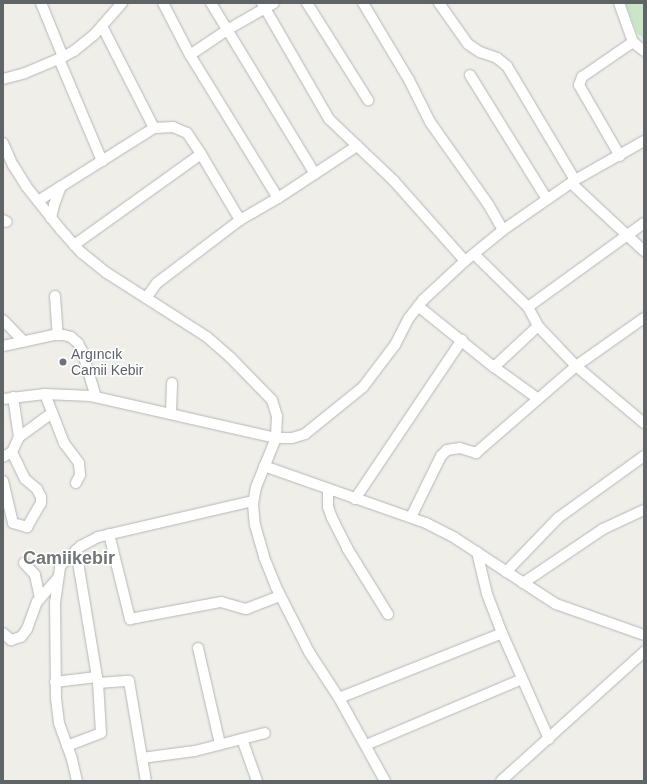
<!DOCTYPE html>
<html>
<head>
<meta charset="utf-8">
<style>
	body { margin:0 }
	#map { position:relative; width:647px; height:784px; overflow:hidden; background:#f0eee8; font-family:Arial,sans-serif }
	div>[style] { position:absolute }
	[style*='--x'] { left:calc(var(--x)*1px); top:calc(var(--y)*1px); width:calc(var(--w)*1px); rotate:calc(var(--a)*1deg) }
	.green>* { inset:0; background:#cae6c7 }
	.roads { filter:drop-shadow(0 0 1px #b3b6b9) drop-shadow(0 0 1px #b3b6b9) }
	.minor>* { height:10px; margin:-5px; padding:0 5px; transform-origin:5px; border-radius:5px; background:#fff }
	.dots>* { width:11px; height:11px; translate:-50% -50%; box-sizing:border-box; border:2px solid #fff; border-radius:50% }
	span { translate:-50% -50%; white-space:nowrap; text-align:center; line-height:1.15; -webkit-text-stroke:3px #fff; paint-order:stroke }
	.worship-label { font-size:14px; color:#5b616d }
	.left { translate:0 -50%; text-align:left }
	.district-label { font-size:18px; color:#707679; font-weight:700 }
	.frame { position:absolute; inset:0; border:4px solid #5f6467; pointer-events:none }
</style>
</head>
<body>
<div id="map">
	<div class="green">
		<i style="clip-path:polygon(625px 3px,644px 3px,644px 39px,637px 33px)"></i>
	</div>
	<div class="roads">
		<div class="minor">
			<i style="--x:41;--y:3;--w:58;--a:67.8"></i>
			<i style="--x:163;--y:3;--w:59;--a:62.6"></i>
			<i style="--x:190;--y:55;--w:168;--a:58.4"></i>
			<i style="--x:211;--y:3;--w:200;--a:58.7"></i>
			<i style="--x:262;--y:3;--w:134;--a:60"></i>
			<i style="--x:329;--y:119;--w:90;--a:43.6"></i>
			<i style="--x:394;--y:181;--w:107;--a:48.4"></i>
			<i style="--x:307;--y:3;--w:115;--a:57.8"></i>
			<i style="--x:363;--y:3;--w:90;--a:59.1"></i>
			<i style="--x:409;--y:80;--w:47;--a:63.4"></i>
			<i style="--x:430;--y:122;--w:100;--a:54.7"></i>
			<i style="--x:488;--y:204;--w:30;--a:60"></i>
			<i style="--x:439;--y:3;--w:50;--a:54.7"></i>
			<i style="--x:468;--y:44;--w:14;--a:34"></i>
			<i style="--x:480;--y:52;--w:18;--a:19"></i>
			<i style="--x:497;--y:58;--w:13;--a:39"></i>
			<i style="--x:507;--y:66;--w:133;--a:59.2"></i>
			<i style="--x:619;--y:3;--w:41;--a:70.3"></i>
			<i style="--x:633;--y:42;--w:14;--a:39"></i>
			<i style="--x:102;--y:26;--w:114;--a:63"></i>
			<i style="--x:190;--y:55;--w:45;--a:-34"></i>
			<i style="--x:227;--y:30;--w:54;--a:-29.9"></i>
			<i style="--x:59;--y:59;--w:111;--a:67.1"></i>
			<i style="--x:470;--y:75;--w:146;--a:58.2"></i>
			<i style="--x:3;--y:79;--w:23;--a:-15"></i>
			<i style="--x:25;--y:73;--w:41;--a:-22.8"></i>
			<i style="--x:63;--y:57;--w:13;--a:-29"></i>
			<i style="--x:74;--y:51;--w:26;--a:-39"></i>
			<i style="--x:94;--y:35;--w:43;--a:-48.8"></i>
			<i style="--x:3;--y:143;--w:24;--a:66"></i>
			<i style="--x:13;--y:165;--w:25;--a:58"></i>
			<i style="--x:26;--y:186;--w:56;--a:51.5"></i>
			<i style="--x:61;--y:230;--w:31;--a:48"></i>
			<i style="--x:82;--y:253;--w:32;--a:39"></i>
			<i style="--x:107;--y:273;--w:119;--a:32.6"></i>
			<i style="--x:207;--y:337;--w:30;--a:41"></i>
			<i style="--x:230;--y:357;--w:60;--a:45.7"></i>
			<i style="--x:272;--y:400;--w:17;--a:73"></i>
			<i style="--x:277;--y:416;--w:22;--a:93"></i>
			<i style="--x:276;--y:438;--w:16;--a:0"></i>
			<i style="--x:292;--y:438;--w:14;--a:-17"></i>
			<i style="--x:305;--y:434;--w:75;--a:-39"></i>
			<i style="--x:363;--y:387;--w:53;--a:-52.7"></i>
			<i style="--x:395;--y:345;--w:30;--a:-63"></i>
			<i style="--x:409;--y:318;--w:23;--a:-52"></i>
			<i style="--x:423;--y:300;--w:57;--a:-42.9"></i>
			<i style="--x:465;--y:261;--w:49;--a:-39.2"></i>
			<i style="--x:503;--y:230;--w:88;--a:-34.8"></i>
			<i style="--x:575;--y:180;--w:79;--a:-29.5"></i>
			<i style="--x:620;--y:156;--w:82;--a:-120"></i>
			<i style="--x:579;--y:85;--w:9;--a:-69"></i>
			<i style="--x:582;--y:77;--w:62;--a:-34.5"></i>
			<i style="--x:571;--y:183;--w:100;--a:43"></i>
			<i style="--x:38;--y:201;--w:137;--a:-32.2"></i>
			<i style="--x:154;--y:128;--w:19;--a:-3"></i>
			<i style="--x:173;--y:127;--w:15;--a:23"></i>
			<i style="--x:187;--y:133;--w:25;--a:56"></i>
			<i style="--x:51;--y:218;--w:13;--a:-77"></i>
			<i style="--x:54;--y:205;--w:20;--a:-70"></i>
			<i style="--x:3;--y:220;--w:4;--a:27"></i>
			<i style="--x:74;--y:245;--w:156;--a:-35.6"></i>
			<i style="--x:201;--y:154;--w:77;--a:59.4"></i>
			<i style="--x:474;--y:254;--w:76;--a:44.5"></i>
			<i style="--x:528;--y:307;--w:21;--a:62"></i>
			<i style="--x:55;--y:296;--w:39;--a:86"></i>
			<i style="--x:146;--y:298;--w:19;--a:-54"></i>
			<i style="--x:157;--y:283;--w:104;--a:-37.2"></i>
			<i style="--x:240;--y:220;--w:44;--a:-30.1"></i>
			<i style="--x:278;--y:198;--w:95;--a:-33.4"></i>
			<i style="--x:418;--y:306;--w:97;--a:38.8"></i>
			<i style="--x:494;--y:367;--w:53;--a:35.8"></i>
			<i style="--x:528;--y:307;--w:143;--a:-35.9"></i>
			<i style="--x:3;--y:320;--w:30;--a:46"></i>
			<i style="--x:3;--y:346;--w:52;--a:-12.2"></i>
			<i style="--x:54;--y:335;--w:9;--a:0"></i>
			<i style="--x:63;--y:335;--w:8;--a:14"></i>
			<i style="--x:71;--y:337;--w:9;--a:41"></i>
			<i style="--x:78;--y:343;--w:9;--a:63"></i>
			<i style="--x:82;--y:351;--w:48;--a:73.1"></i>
			<i style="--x:494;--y:367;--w:60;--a:-43"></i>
			<i style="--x:538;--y:326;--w:55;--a:46.5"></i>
			<i style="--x:576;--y:366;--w:89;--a:40"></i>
			<i style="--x:45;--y:394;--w:53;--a:68.8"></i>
			<i style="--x:64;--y:443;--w:25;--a:53"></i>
			<i style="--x:79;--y:463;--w:12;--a:85"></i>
			<i style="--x:80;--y:475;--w:9;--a:117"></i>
			<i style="--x:13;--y:397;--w:40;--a:81.5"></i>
			<i style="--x:3;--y:399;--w:42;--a:-6.8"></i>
			<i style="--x:45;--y:394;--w:46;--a:2.5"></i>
			<i style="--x:91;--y:396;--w:190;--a:12.8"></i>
			<i style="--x:276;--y:438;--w:53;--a:112.2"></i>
			<i style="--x:256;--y:487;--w:17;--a:100"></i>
			<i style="--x:253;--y:504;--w:21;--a:85"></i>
			<i style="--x:255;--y:525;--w:33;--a:74"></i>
			<i style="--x:264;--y:557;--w:32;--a:68"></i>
			<i style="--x:276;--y:587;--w:73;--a:63.1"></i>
			<i style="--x:309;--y:652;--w:55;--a:56.9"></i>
			<i style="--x:339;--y:698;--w:95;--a:61"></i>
			<i style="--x:171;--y:413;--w:30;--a:-88"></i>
			<i style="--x:3;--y:457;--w:10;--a:-29"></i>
			<i style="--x:12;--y:452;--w:17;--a:-65"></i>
			<i style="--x:19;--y:437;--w:41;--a:-36"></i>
			<i style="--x:264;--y:466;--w:172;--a:19.4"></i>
			<i style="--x:426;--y:523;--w:33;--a:27"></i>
			<i style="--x:455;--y:538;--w:121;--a:33.2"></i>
			<i style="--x:556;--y:604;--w:93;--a:19.4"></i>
			<i style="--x:3;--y:481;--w:43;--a:76.6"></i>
			<i style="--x:13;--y:523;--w:15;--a:16"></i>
			<i style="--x:27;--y:527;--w:28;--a:-60"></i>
			<i style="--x:41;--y:503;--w:6;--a:-90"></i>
			<i style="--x:41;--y:497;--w:9;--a:-117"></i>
			<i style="--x:37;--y:489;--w:16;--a:-140"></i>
			<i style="--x:25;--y:479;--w:30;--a:-116"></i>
			<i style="--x:328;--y:490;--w:17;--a:90"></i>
			<i style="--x:328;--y:507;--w:12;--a:70"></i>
			<i style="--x:332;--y:518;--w:34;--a:63"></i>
			<i style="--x:347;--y:548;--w:78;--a:58.2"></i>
			<i style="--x:355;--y:499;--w:192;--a:-56.1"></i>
			<i style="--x:411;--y:517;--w:68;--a:-63.8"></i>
			<i style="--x:441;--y:456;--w:8;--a:-45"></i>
			<i style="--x:447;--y:450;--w:13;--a:-9"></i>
			<i style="--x:460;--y:448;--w:17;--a:17"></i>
			<i style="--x:476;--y:453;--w:133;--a:-41"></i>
			<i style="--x:576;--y:366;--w:83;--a:-35.2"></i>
			<i style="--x:109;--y:534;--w:88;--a:76.1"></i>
			<i style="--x:130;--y:619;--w:93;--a:-10.6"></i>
			<i style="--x:221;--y:602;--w:26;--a:16"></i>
			<i style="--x:246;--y:609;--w:36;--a:-21"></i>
			<i style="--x:477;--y:552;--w:43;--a:76.6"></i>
			<i style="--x:487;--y:594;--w:42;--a:69"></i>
			<i style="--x:502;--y:633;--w:116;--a:66.1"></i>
			<i style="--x:24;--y:563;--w:16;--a:47"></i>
			<i style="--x:35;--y:575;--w:24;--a:78"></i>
			<i style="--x:506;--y:572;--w:75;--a:-46.1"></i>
			<i style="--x:558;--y:518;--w:106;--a:-35.8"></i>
			<i style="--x:523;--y:583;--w:97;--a:-34"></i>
			<i style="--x:603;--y:529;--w:45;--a:-24.9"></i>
			<i style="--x:3;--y:633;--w:11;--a:41"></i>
			<i style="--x:11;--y:640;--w:10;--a:-17"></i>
			<i style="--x:21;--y:637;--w:10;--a:-53"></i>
			<i style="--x:27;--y:629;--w:29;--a:-70"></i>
			<i style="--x:37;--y:602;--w:32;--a:-49"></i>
			<i style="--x:198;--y:648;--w:98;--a:77.1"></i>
			<i style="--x:55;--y:682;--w:42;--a:-6.8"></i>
			<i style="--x:98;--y:683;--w:31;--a:-4"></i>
			<i style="--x:129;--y:681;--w:101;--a:80.4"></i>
			<i style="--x:339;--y:698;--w:175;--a:-21.7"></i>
			<i style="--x:242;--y:739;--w:45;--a:70.3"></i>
			<i style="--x:366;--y:745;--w:169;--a:-22.9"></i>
			<i style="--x:67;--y:746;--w:36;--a:-21"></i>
			<i style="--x:101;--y:733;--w:50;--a:-93.4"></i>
			<i style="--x:98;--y:683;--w:135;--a:-99.4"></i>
			<i style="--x:142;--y:758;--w:53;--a:-7.5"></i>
			<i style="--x:195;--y:751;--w:72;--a:-14.4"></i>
			<i style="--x:77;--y:781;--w:23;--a:-103"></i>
			<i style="--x:72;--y:759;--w:38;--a:-110"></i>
			<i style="--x:59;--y:723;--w:26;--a:-97"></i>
			<i style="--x:56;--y:697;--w:94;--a:-90.6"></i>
			<i style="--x:55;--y:603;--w:37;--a:-82"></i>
			<i style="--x:60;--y:566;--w:29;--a:-44"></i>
			<i style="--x:81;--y:546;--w:19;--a:-28"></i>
			<i style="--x:98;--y:537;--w:159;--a:-13.1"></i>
			<i style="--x:501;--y:781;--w:193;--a:-42.1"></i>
		</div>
	</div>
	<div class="dots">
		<i style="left:63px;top:362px;background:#6b7280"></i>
	</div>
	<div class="worship-label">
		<span class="left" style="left:71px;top:362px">Argıncık<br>Camii Kebir</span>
	</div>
	<div class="district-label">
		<span style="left:69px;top:558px">Camiikebir</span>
	</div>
	<div class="frame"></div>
</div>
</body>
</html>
